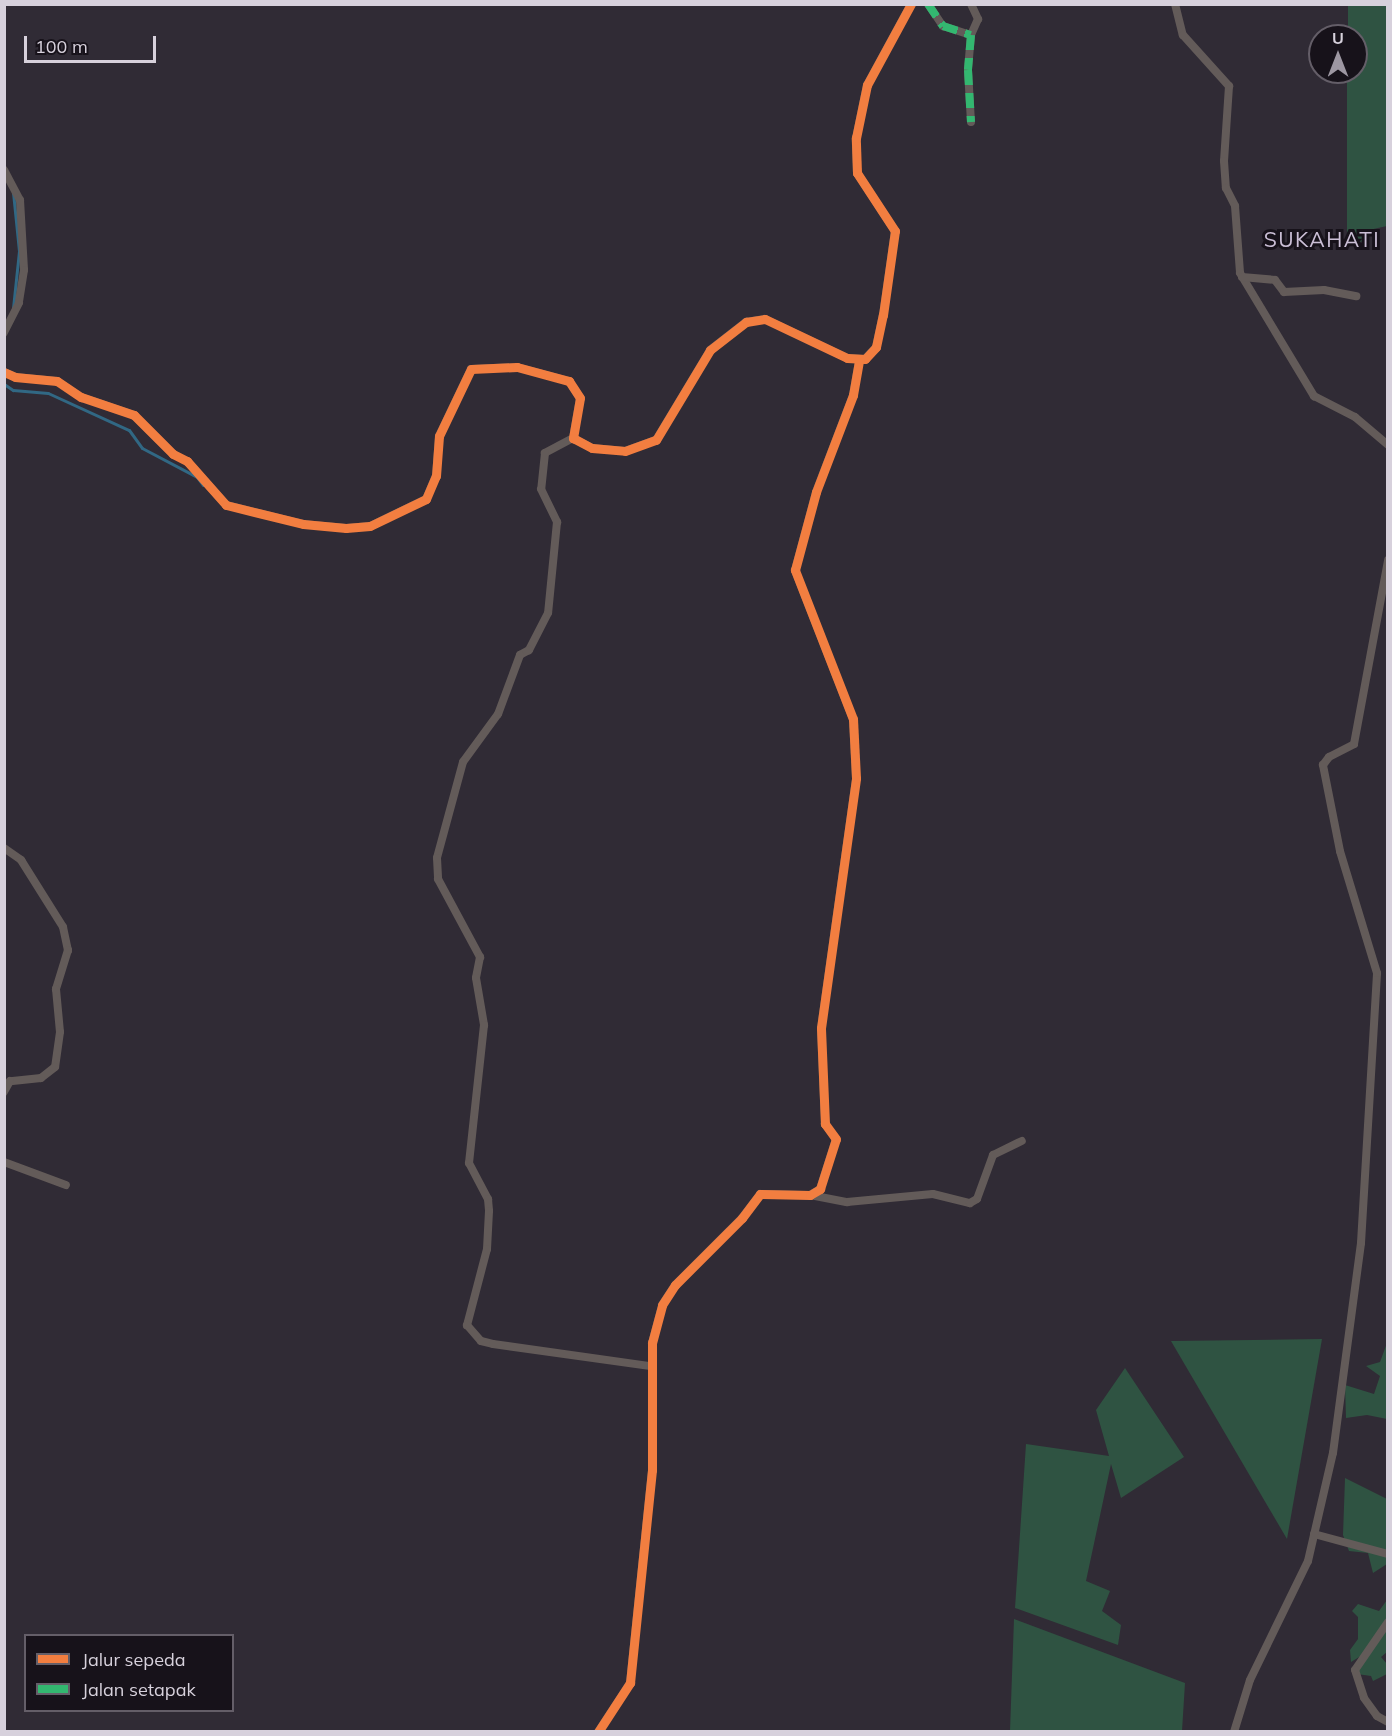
<!DOCTYPE html>
<html>
<head>
<meta charset="utf-8">
<style>
	body { margin:0 }
	#map { position:relative; width:1392px; height:1736px; overflow:hidden; background:#302b35; font-family:Mulish,sans-serif }
	div>[style] { position:absolute }
	[style*='--x'] { left:calc(var(--x)*1px); top:calc(var(--y)*1px); width:calc(var(--w)*1px); rotate:calc(var(--a)*1deg) }
	.green>* { inset:0; background:#2f5342 }
	.stream>* { height:3px; margin:-1.5px; padding:0 1.5px; transform-origin:1.5px; border-radius:1.5px; background:#316884 }
	.street>* { height:8px; margin:-4px; padding:0 4px; transform-origin:4px; border-radius:4px; background:#635b59 }
	.quiet>* { height:8px; margin-top:-4px; transform-origin:0; background:repeating-linear-gradient(90deg,#33b770 0 15px,transparent 0 23px) }
	.cycleway>* { height:9px; margin:-4.5px; padding:0 4.5px; transform-origin:4.5px; border-radius:4.5px; background:#f27e40 }
	span { translate:-50% -50%; white-space:nowrap; text-align:center; line-height:1.15; -webkit-text-stroke:6px #17121a; paint-order:stroke }
	.quarter-label { font-size:21px; color:#cbbfd6; letter-spacing:1.5px }
	.frame { position:absolute; inset:0; border:6px solid #d7d1dc; pointer-events:none }
	.legend { position:absolute; left:24px; top:1634px; width:210px; height:78px; box-sizing:border-box; background:#17121a; border:2px solid #645e68; margin:0; padding:8px 10px; list-style:none; font-size:18px; color:#d7d1dc }
	.legend li { display:flex; align-items:center; gap:12px; height:30px }
	.legend b { width:30px; border:2px solid #645e68 }
	.north { position:absolute; left:1308px; top:24px; width:60px; height:60px; box-sizing:border-box; background:#17121a; border:2px solid #645e68; border-radius:50%; rotate:0deg; font-size:16px; font-weight:700; line-height:24px; text-align:center; color:#d7d1dc }
	.north::after { content:''; display:block; margin:auto; width:21px; height:27px; background:#9d97a2; clip-path:polygon(50% 0,100% 100%,50% 72%,0 100%) }
	.scale { position:absolute; left:24px; top:36px; width:132px; height:27px; box-sizing:border-box; border:3px solid #d7d1dc; border-top:0; padding-left:8px; font-size:18px; line-height:21px; white-space:nowrap; color:#d7d1dc; -webkit-text-stroke:4px #17121a; paint-order:stroke }
</style>
</head>
<body>
<div id="map">
	<div class="green">
		<i style="clip-path:polygon(1348px 5px,1387px 5px,1387px 226px,1369px 230px,1368px 244px,1347px 237px,1347px 72px,1356px 72px,1356px 36px,1348px 36px)"></i>
		<i style="clip-path:polygon(1322px 1339px,1287px 1539px,1171px 1341px)"></i>
		<i style="clip-path:polygon(1387px 1343px,1387px 1419px,1367px 1415px,1346px 1418px,1345px 1385px,1374px 1394px,1380px 1376px,1366px 1366px,1380px 1362px)"></i>
		<i style="clip-path:polygon(1125px 1368px,1184px 1457px,1121px 1498px,1111px 1464px,1086px 1581px,1110px 1591px,1102px 1611px,1121px 1625px,1118px 1645px,1015px 1608px,1026px 1444px,1109px 1456px,1096px 1410px)"></i>
		<i style="clip-path:polygon(1345px 1478px,1387px 1499px,1387px 1564px,1373px 1573px,1368px 1553px,1349px 1551px,1343px 1535px)"></i>
		<i style="clip-path:polygon(1387px 1600px,1387px 1620px,1369px 1651px,1351px 1662px,1350px 1650px,1358px 1639px,1358px 1617px,1352px 1611px,1358px 1604px,1379px 1611px)"></i>
		<i style="clip-path:polygon(1014px 1619px,1185px 1683px,1182px 1731px,1010px 1731px)"></i>
		<i style="clip-path:polygon(1387px 1627px,1387px 1652px,1381px 1657px,1387px 1664px,1387px 1674px,1373px 1681px,1371px 1676px,1357px 1674px,1357px 1670px)"></i>
	</div>
	<div class="stream">
		<i style="--x:13;--y:192;--w:59;--a:84.2"></i>
		<i style="--x:19;--y:251;--w:57;--a:96"></i>
		<i style="--x:4;--y:384;--w:11;--a:34"></i>
		<i style="--x:13;--y:390;--w:35;--a:5"></i>
		<i style="--x:48;--y:393;--w:89;--a:24.6"></i>
		<i style="--x:129;--y:430;--w:22;--a:54"></i>
		<i style="--x:142;--y:448;--w:62;--a:27.8"></i>
		<i style="--x:197;--y:477;--w:10;--a:53"></i>
	</div>
	<div class="street">
		<i style="--x:928;--y:4;--w:27;--a:56"></i>
		<i style="--x:943;--y:26;--w:29;--a:18"></i>
		<i style="--x:971;--y:35;--w:35;--a:95"></i>
		<i style="--x:968;--y:70;--w:52;--a:86.7"></i>
		<i style="--x:971;--y:4;--w:17;--a:65"></i>
		<i style="--x:978;--y:19;--w:17;--a:114"></i>
		<i style="--x:1175;--y:4;--w:32;--a:76"></i>
		<i style="--x:1183;--y:35;--w:69;--a:48"></i>
		<i style="--x:1229;--y:86;--w:75;--a:93.8"></i>
		<i style="--x:1224;--y:161;--w:27;--a:86"></i>
		<i style="--x:1226;--y:188;--w:20;--a:63"></i>
		<i style="--x:1235;--y:206;--w:67;--a:85.7"></i>
		<i style="--x:1240;--y:273;--w:144;--a:59"></i>
		<i style="--x:1314;--y:396;--w:46;--a:27.1"></i>
		<i style="--x:1355;--y:417;--w:43;--a:40.3"></i>
		<i style="--x:4;--y:170;--w:34;--a:62"></i>
		<i style="--x:20;--y:200;--w:70;--a:86.7"></i>
		<i style="--x:24;--y:270;--w:33;--a:99"></i>
		<i style="--x:19;--y:303;--w:34;--a:117"></i>
		<i style="--x:1242;--y:277;--w:33;--a:5"></i>
		<i style="--x:1275;--y:280;--w:15;--a:53"></i>
		<i style="--x:1284;--y:292;--w:40;--a:-2.9"></i>
		<i style="--x:1324;--y:290;--w:33;--a:11"></i>
		<i style="--x:4;--y:372;--w:12;--a:24"></i>
		<i style="--x:15;--y:377;--w:42;--a:5.4"></i>
		<i style="--x:57;--y:381;--w:29;--a:34"></i>
		<i style="--x:81;--y:397;--w:56;--a:18.8"></i>
		<i style="--x:134;--y:415;--w:55;--a:45"></i>
		<i style="--x:173;--y:454;--w:16;--a:27"></i>
		<i style="--x:187;--y:461;--w:59;--a:48.4"></i>
		<i style="--x:226;--y:505;--w:79;--a:13.9"></i>
		<i style="--x:303;--y:524;--w:43;--a:5.3"></i>
		<i style="--x:346;--y:528;--w:24;--a:-5"></i>
		<i style="--x:370;--y:526;--w:62;--a:-25.7"></i>
		<i style="--x:426;--y:499;--w:25;--a:-67"></i>
		<i style="--x:436;--y:476;--w:40;--a:-85.7"></i>
		<i style="--x:439;--y:436;--w:74;--a:-64.5"></i>
		<i style="--x:471;--y:369;--w:46;--a:-2.5"></i>
		<i style="--x:517;--y:367;--w:54;--a:15.1"></i>
		<i style="--x:569;--y:381;--w:20;--a:57"></i>
		<i style="--x:580;--y:398;--w:41;--a:99.9"></i>
		<i style="--x:573;--y:438;--w:21;--a:28"></i>
		<i style="--x:592;--y:448;--w:33;--a:5"></i>
		<i style="--x:625;--y:451;--w:33;--a:-20"></i>
		<i style="--x:656;--y:440;--w:105;--a:-59"></i>
		<i style="--x:710;--y:350;--w:46;--a:-37.9"></i>
		<i style="--x:746;--y:322;--w:19;--a:-9"></i>
		<i style="--x:765;--y:319;--w:91;--a:25.4"></i>
		<i style="--x:847;--y:358;--w:18;--a:3"></i>
		<i style="--x:865;--y:359;--w:16;--a:-47"></i>
		<i style="--x:876;--y:347;--w:33;--a:-78"></i>
		<i style="--x:883;--y:315;--w:85;--a:-81.9"></i>
		<i style="--x:895;--y:231;--w:69;--a:-123.2"></i>
		<i style="--x:857;--y:173;--w:35;--a:-92"></i>
		<i style="--x:856;--y:138;--w:54;--a:-78.3"></i>
		<i style="--x:867;--y:85;--w:92;--a:-61.5"></i>
		<i style="--x:573;--y:438;--w:32;--a:152"></i>
		<i style="--x:545;--y:453;--w:36;--a:96"></i>
		<i style="--x:541;--y:489;--w:37;--a:64"></i>
		<i style="--x:557;--y:522;--w:91;--a:95.6"></i>
		<i style="--x:548;--y:613;--w:42;--a:117.2"></i>
		<i style="--x:529;--y:650;--w:10;--a:151"></i>
		<i style="--x:520;--y:655;--w:63;--a:110.4"></i>
		<i style="--x:498;--y:714;--w:59;--a:126.1"></i>
		<i style="--x:463;--y:762;--w:99;--a:105.2"></i>
		<i style="--x:437;--y:858;--w:21;--a:87"></i>
		<i style="--x:438;--y:879;--w:89;--a:61.7"></i>
		<i style="--x:480;--y:957;--w:21;--a:101"></i>
		<i style="--x:476;--y:978;--w:48;--a:80.3"></i>
		<i style="--x:484;--y:1025;--w:139;--a:96.2"></i>
		<i style="--x:469;--y:1163;--w:41;--a:62.2"></i>
		<i style="--x:488;--y:1199;--w:12;--a:85"></i>
		<i style="--x:489;--y:1211;--w:38;--a:93"></i>
		<i style="--x:487;--y:1249;--w:79;--a:104.7"></i>
		<i style="--x:467;--y:1325;--w:21;--a:49"></i>
		<i style="--x:481;--y:1341;--w:12;--a:14"></i>
		<i style="--x:493;--y:1344;--w:159;--a:8"></i>
		<i style="--x:4;--y:848;--w:21;--a:35"></i>
		<i style="--x:21;--y:860;--w:79;--a:57.9"></i>
		<i style="--x:63;--y:927;--w:24;--a:78"></i>
		<i style="--x:68;--y:950;--w:41;--a:107.1"></i>
		<i style="--x:56;--y:989;--w:43;--a:84.7"></i>
		<i style="--x:60;--y:1032;--w:35;--a:98"></i>
		<i style="--x:55;--y:1067;--w:18;--a:142"></i>
		<i style="--x:41;--y:1078;--w:31;--a:174"></i>
		<i style="--x:10;--y:1081;--w:13;--a:119"></i>
		<i style="--x:4;--y:1162;--w:66;--a:20.4"></i>
		<i style="--x:810;--y:1195;--w:38;--a:11"></i>
		<i style="--x:847;--y:1202;--w:86;--a:-5.3"></i>
		<i style="--x:933;--y:1194;--w:38;--a:14"></i>
		<i style="--x:970;--y:1203;--w:8;--a:-30"></i>
		<i style="--x:977;--y:1199;--w:47;--a:-70"></i>
		<i style="--x:993;--y:1155;--w:32;--a:-26"></i>
		<i style="--x:1314;--y:1534;--w:77;--a:15.1"></i>
		<i style="--x:1388;--y:1622;--w:58;--a:124.5"></i>
		<i style="--x:1355;--y:1670;--w:29;--a:72"></i>
		<i style="--x:1364;--y:1698;--w:22;--a:54"></i>
		<i style="--x:1377;--y:1716;--w:13;--a:29"></i>
		<i style="--x:598;--y:1732;--w:59;--a:-56.9"></i>
		<i style="--x:630;--y:1683;--w:214;--a:-84.1"></i>
		<i style="--x:652;--y:1470;--w:127;--a:-90"></i>
		<i style="--x:652;--y:1343;--w:39;--a:-75"></i>
		<i style="--x:662;--y:1305;--w:24;--a:-57"></i>
		<i style="--x:675;--y:1285;--w:95;--a:-45"></i>
		<i style="--x:742;--y:1218;--w:30;--a:-53"></i>
		<i style="--x:760;--y:1194;--w:50;--a:1.1"></i>
		<i style="--x:810;--y:1195;--w:12;--a:-31"></i>
		<i style="--x:820;--y:1189;--w:52;--a:-72.3"></i>
		<i style="--x:836;--y:1139;--w:19;--a:-126"></i>
		<i style="--x:825;--y:1124;--w:96;--a:-92.4"></i>
		<i style="--x:821;--y:1028;--w:252;--a:-82"></i>
		<i style="--x:856;--y:778;--w:59;--a:-92.9"></i>
		<i style="--x:853;--y:719;--w:160;--a:-111.3"></i>
		<i style="--x:795;--y:570;--w:81;--a:-74.9"></i>
		<i style="--x:816;--y:492;--w:104;--a:-69.1"></i>
		<i style="--x:853;--y:395;--w:36;--a:-80"></i>
		<i style="--x:1234;--y:1732;--w:54;--a:-72.9"></i>
		<i style="--x:1250;--y:1680;--w:132;--a:-64"></i>
		<i style="--x:1308;--y:1561;--w:111;--a:-77"></i>
		<i style="--x:1333;--y:1453;--w:212;--a:-82.4"></i>
		<i style="--x:1361;--y:1243;--w:270;--a:-86.6"></i>
		<i style="--x:1377;--y:973;--w:127;--a:-106.9"></i>
		<i style="--x:1340;--y:851;--w:88;--a:-101.2"></i>
		<i style="--x:1323;--y:765;--w:10;--a:-53"></i>
		<i style="--x:1329;--y:757;--w:28;--a:-27"></i>
		<i style="--x:1354;--y:744;--w:187;--a:-79.5"></i>
	</div>
	<div class="quiet">
		<i style="--x:928;--y:4;--w:27;--a:56"></i>
		<i style="--x:943;--y:26;--w:29;--a:18"></i>
		<i style="--x:971;--y:35;--w:35;--a:95"></i>
		<i style="--x:968;--y:70;--w:52;--a:86.7"></i>
	</div>
	<div class="cycleway">
		<i style="--x:4;--y:372;--w:12;--a:24"></i>
		<i style="--x:15;--y:377;--w:42;--a:5.4"></i>
		<i style="--x:57;--y:381;--w:29;--a:34"></i>
		<i style="--x:81;--y:397;--w:56;--a:18.8"></i>
		<i style="--x:134;--y:415;--w:55;--a:45"></i>
		<i style="--x:173;--y:454;--w:16;--a:27"></i>
		<i style="--x:187;--y:461;--w:59;--a:48.4"></i>
		<i style="--x:226;--y:505;--w:79;--a:13.9"></i>
		<i style="--x:303;--y:524;--w:43;--a:5.3"></i>
		<i style="--x:346;--y:528;--w:24;--a:-5"></i>
		<i style="--x:370;--y:526;--w:62;--a:-25.7"></i>
		<i style="--x:426;--y:499;--w:25;--a:-67"></i>
		<i style="--x:436;--y:476;--w:40;--a:-85.7"></i>
		<i style="--x:439;--y:436;--w:74;--a:-64.5"></i>
		<i style="--x:471;--y:369;--w:46;--a:-2.5"></i>
		<i style="--x:517;--y:367;--w:54;--a:15.1"></i>
		<i style="--x:569;--y:381;--w:20;--a:57"></i>
		<i style="--x:580;--y:398;--w:41;--a:99.9"></i>
		<i style="--x:573;--y:438;--w:21;--a:28"></i>
		<i style="--x:592;--y:448;--w:33;--a:5"></i>
		<i style="--x:625;--y:451;--w:33;--a:-20"></i>
		<i style="--x:656;--y:440;--w:105;--a:-59"></i>
		<i style="--x:710;--y:350;--w:46;--a:-37.9"></i>
		<i style="--x:746;--y:322;--w:19;--a:-9"></i>
		<i style="--x:765;--y:319;--w:91;--a:25.4"></i>
		<i style="--x:847;--y:358;--w:18;--a:3"></i>
		<i style="--x:865;--y:359;--w:16;--a:-47"></i>
		<i style="--x:876;--y:347;--w:33;--a:-78"></i>
		<i style="--x:883;--y:315;--w:85;--a:-81.9"></i>
		<i style="--x:895;--y:231;--w:69;--a:-123.2"></i>
		<i style="--x:857;--y:173;--w:35;--a:-92"></i>
		<i style="--x:856;--y:138;--w:54;--a:-78.3"></i>
		<i style="--x:867;--y:85;--w:92;--a:-61.5"></i>
		<i style="--x:598;--y:1732;--w:59;--a:-56.9"></i>
		<i style="--x:630;--y:1683;--w:214;--a:-84.1"></i>
		<i style="--x:652;--y:1470;--w:127;--a:-90"></i>
		<i style="--x:652;--y:1343;--w:39;--a:-75"></i>
		<i style="--x:662;--y:1305;--w:24;--a:-57"></i>
		<i style="--x:675;--y:1285;--w:95;--a:-45"></i>
		<i style="--x:742;--y:1218;--w:30;--a:-53"></i>
		<i style="--x:760;--y:1194;--w:50;--a:1.1"></i>
		<i style="--x:810;--y:1195;--w:12;--a:-31"></i>
		<i style="--x:820;--y:1189;--w:52;--a:-72.3"></i>
		<i style="--x:836;--y:1139;--w:19;--a:-126"></i>
		<i style="--x:825;--y:1124;--w:96;--a:-92.4"></i>
		<i style="--x:821;--y:1028;--w:252;--a:-82"></i>
		<i style="--x:856;--y:778;--w:59;--a:-92.9"></i>
		<i style="--x:853;--y:719;--w:160;--a:-111.3"></i>
		<i style="--x:795;--y:570;--w:81;--a:-74.9"></i>
		<i style="--x:816;--y:492;--w:104;--a:-69.1"></i>
		<i style="--x:853;--y:395;--w:36;--a:-80"></i>
	</div>
	<div class="quarter-label">
		<span style="left:1322px;top:239px">SUKAHATI</span>
	</div>
	<div class="frame"></div>
	<ul class="legend">
	<li><b style="height:8px;background:#f27e40"></b>Jalur sepeda</li>
	<li><b style="height:8px;background:#33b770"></b>Jalan setapak</li>
	</ul>
	<div class="north">U</div>
	<div class="scale">100 m</div>
</div>
</body>
</html>
